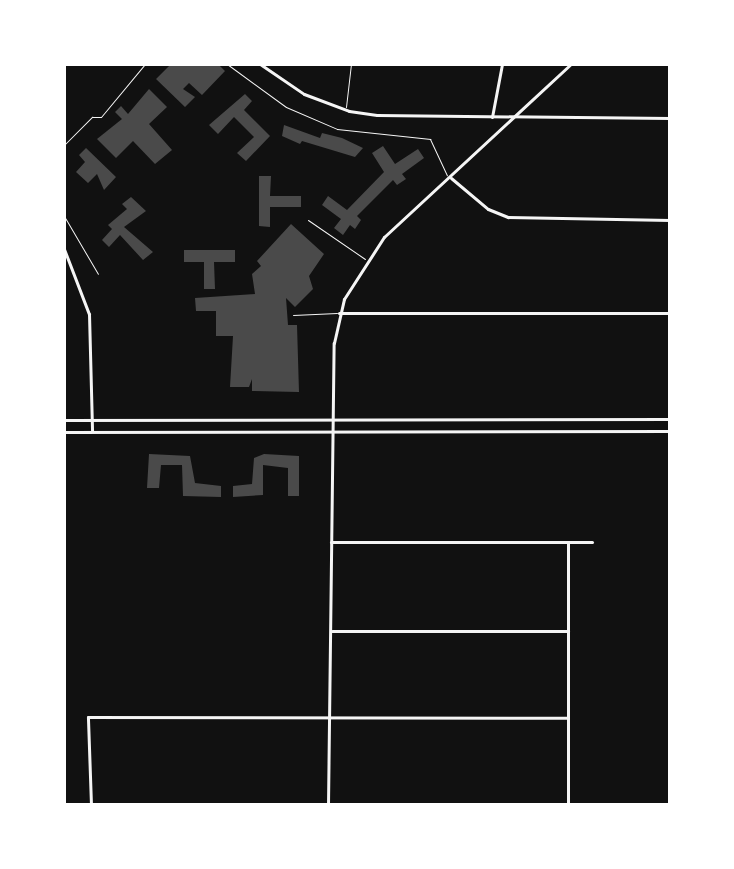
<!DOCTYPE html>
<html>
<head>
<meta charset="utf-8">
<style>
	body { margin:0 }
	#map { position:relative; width:734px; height:869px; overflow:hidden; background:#111; font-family:Ubuntu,sans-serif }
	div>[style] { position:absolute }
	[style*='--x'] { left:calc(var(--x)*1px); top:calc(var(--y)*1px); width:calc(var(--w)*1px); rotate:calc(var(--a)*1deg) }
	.building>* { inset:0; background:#4a4a4a }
	.service>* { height:1px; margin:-0.5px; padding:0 0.5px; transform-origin:0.5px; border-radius:0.5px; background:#f5f5f5 }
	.minor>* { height:3px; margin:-1.5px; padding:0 1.5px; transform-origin:1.5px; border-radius:1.5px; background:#f5f5f5 }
	.tertiary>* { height:3px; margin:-1.5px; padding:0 1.5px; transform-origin:1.5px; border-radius:1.5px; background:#f5f5f5 }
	span { translate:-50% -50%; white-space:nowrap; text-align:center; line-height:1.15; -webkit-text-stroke:6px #fff; paint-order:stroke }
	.frame { position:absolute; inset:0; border:66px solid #fff; pointer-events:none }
</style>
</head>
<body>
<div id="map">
	<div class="building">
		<i style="clip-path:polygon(171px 64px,218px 64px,225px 71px,202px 95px,189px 83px,183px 89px,195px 97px,185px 107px,156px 79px)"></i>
		<i style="clip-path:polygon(149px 89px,167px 107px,149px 124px,172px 150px,155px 164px,133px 141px,116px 158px,97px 139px,122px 119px,115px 112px,121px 106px,128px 114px)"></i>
		<i style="clip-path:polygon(245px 94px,252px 101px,244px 110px,270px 136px,246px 161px,237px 153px,254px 137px,234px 117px,218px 134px,209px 125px)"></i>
		<i style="clip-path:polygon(284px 125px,320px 138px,322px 133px,342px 138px,363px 148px,355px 157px,302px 141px,300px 144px,282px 136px)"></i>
		<i style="clip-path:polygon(383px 146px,395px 164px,418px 149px,424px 158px,402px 174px,406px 179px,397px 185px,393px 180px,357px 216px,361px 220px,355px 229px,350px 225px,343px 235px,334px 228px,341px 219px,322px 205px,328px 196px,347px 210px,384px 172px,372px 153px)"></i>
		<i style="clip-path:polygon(86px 148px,116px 177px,104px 190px,97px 174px,88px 183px,76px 172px,85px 162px,79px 155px)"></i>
		<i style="clip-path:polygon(259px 176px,271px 176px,270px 196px,301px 196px,301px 207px,270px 207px,270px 227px,259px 226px)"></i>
		<i style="clip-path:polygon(131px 197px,146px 211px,124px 227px,153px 252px,143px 260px,120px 235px,109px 247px,102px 240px,112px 229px,108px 225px,127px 209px,122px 204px)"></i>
		<i style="clip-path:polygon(291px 224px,324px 254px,309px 276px,313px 289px,295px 307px,286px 298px,288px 325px,297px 325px,299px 392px,252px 391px,252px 379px,249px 387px,230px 387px,233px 336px,216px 336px,216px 311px,196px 311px,195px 298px,255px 294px,252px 274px,261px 266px,257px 261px)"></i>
		<i style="clip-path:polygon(184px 250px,235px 250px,235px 262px,214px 262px,215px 289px,204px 289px,204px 262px,184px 262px)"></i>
		<i style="clip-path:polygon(149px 454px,190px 456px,195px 483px,221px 486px,221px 497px,183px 496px,182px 465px,161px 465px,159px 488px,147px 488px)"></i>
		<i style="clip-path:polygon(264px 454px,299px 456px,299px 496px,288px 496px,288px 468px,263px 465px,263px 495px,233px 497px,233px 486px,252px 484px,254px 458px)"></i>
	</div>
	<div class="service">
		<i style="--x:227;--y:64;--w:73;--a:36.1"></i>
		<i style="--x:286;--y:107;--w:56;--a:23.3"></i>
		<i style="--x:337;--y:129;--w:94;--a:6.1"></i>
		<i style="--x:430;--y:139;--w:40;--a:65"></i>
		<i style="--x:346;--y:107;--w:43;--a:-83.4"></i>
		<i style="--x:64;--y:145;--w:40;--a:-45"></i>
		<i style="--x:92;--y:117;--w:9;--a:0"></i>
		<i style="--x:101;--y:117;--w:69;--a:-50.3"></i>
		<i style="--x:64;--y:216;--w:67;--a:59.6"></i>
		<i style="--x:308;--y:220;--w:69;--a:34.4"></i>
		<i style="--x:293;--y:315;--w:44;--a:-2.6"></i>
	</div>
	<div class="minor">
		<i style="--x:260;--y:64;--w:53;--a:34.3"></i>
		<i style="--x:304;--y:94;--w:48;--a:20.7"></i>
		<i style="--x:349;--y:111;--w:28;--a:8"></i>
		<i style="--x:377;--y:115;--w:293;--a:0.6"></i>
		<i style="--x:492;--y:117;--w:54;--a:-79.3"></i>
		<i style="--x:451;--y:178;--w:48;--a:40"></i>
		<i style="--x:488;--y:209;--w:22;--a:22"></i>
		<i style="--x:508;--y:217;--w:162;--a:1.1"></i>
		<i style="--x:64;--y:249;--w:70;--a:69"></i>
		<i style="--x:89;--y:314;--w:117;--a:88.5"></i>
		<i style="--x:339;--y:313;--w:331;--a:0"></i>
		<i style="--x:331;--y:542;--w:261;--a:0"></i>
		<i style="--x:332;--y:631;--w:236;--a:0"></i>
		<i style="--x:91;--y:805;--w:88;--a:-92"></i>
		<i style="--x:88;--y:717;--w:480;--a:0.1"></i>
		<i style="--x:113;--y:805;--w:373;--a:0"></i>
		<i style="--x:328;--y:805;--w:462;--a:-89.3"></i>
		<i style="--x:334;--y:343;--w:45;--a:-77.2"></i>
		<i style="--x:344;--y:299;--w:74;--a:-57.2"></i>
		<i style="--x:384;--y:237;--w:255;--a:-42.8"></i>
		<i style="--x:568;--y:805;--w:263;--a:-90"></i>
	</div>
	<div class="tertiary">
		<i style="--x:64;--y:420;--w:606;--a:-0.09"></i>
		<i style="--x:64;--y:432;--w:606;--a:-0.09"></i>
	</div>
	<div class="frame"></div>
</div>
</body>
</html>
